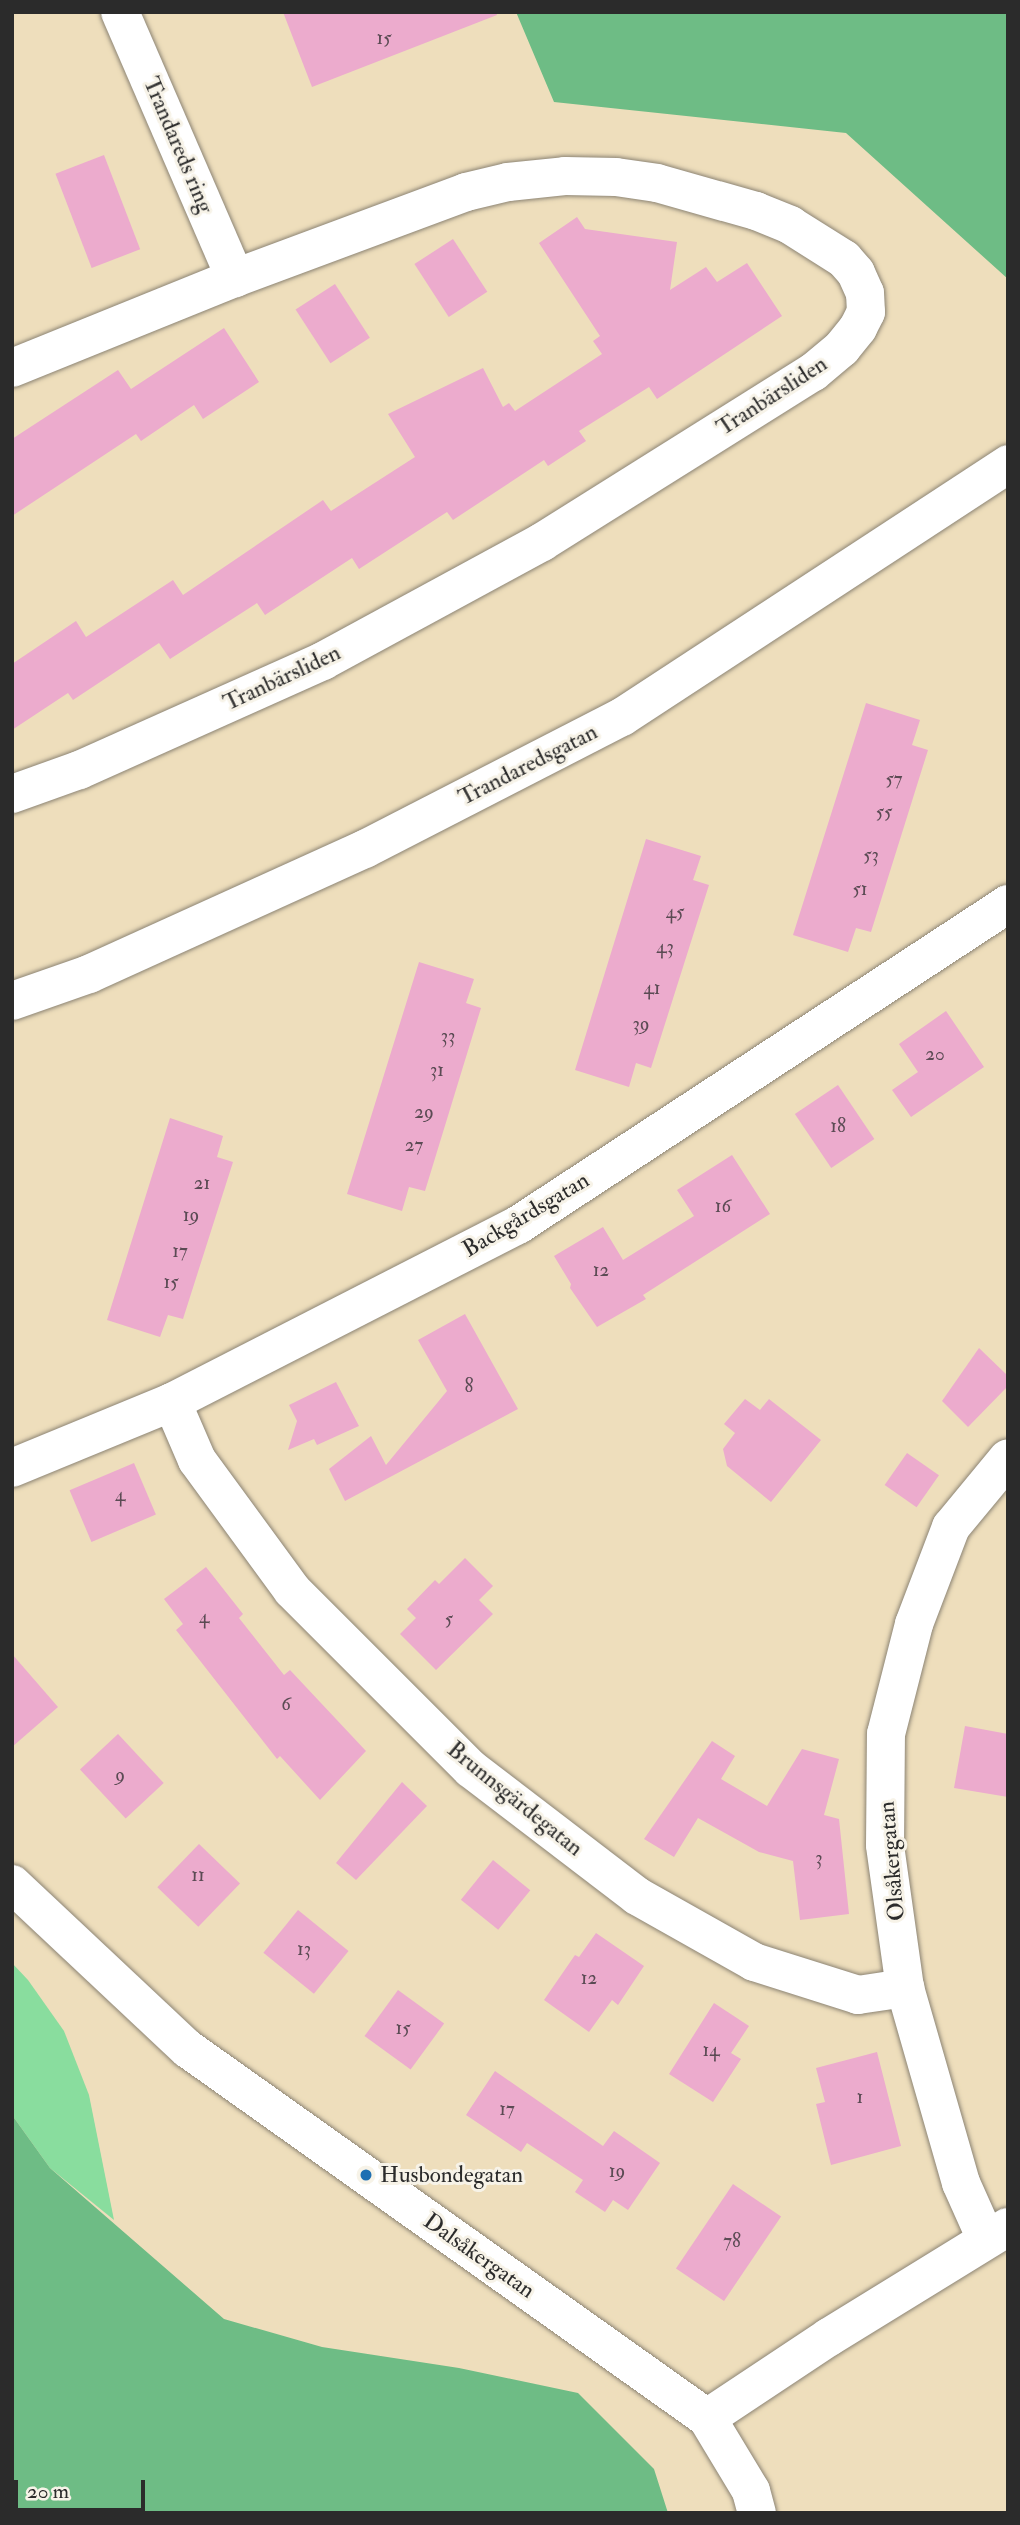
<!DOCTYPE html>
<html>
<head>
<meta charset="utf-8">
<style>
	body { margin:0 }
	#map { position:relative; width:1020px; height:2525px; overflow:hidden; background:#eedebc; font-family:"IM FELL Double Pica",serif }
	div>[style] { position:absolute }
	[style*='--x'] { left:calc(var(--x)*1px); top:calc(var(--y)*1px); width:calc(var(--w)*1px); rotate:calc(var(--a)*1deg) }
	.green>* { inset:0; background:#89dd9e }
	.forest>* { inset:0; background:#6ebc85 }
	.building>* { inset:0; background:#ecabcd; transform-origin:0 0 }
	.roads { filter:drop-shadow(0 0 2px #8c8474) drop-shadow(0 0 2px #8c8474) }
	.minor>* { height:38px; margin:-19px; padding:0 19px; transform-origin:19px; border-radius:19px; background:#fff }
	.tertiary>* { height:38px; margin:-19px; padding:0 19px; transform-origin:19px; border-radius:19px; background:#fff }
	.dots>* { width:19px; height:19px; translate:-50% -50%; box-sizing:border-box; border:4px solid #f7f3e8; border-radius:50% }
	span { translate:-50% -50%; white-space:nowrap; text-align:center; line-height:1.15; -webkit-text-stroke:6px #f7f3e8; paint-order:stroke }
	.number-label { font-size:19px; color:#5b4b54 }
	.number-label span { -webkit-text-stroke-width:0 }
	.street-label { font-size:23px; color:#2b2b2b }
	.poi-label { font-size:23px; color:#2b2b2b }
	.left { translate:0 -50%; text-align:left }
	.frame { position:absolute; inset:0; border:14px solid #2b2b2b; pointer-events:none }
	.scale { position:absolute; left:14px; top:2480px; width:131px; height:32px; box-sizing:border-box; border:4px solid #2b2b2b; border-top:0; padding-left:9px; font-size:21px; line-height:24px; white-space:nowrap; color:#2b2b2b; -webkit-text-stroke:5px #f7f3e8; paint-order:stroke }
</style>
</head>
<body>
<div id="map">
	<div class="green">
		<i style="clip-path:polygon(12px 1963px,28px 1980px,64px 2031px,89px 2095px,114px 2220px,50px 2168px,12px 2115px)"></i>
	</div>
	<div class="forest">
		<i style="clip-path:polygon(516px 12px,1008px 12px,1008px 279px,846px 133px,554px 102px)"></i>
		<i style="clip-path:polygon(12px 2115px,50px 2168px,224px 2319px,322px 2347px,459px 2368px,578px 2393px,654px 2469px,668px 2513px,12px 2513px)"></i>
	</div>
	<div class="building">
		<i style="clip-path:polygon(283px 12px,496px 12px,497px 15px,312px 87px)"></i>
		<i style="left:104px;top:155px;width:101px;height:52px;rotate:69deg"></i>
		<i style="clip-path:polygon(577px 217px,585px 229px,677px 242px,670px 290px,706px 267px,717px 282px,747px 263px,782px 316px,657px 399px,649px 387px,579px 431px,586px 441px,548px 466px,544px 460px,453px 520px,447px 512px,359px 569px,352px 558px,265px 615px,257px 603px,170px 659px,159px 643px,73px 700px,68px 693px,12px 730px,12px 664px,76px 621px,86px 637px,173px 580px,183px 595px,323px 500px,331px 511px,415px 457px,388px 414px,483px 368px,503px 407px,509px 403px,515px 411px,602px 354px,593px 341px,600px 336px,539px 243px)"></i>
		<i style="left:453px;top:239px;width:63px;height:46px;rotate:57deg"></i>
		<i style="left:335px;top:284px;width:64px;height:47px;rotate:57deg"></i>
		<i style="clip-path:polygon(224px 328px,259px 382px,203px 419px,194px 405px,141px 441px,136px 434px,12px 516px,12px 439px,118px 370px,131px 389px)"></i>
		<i style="clip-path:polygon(866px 703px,920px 720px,912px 745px,928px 750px,871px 932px,856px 928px,848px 952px,793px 935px)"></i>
		<i style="clip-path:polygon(646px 839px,701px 856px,693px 880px,709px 885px,651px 1068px,636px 1063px,629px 1087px,575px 1070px)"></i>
		<i style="clip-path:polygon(419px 962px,474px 979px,466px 1003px,481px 1008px,425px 1191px,409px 1187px,402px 1211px,347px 1194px)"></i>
		<i style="clip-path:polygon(946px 1011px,984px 1067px,911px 1117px,892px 1090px,918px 1072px,899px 1044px)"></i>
		<i style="left:838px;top:1085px;width:65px;height:52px;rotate:56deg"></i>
		<i style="clip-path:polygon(170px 1118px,223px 1136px,217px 1157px,233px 1162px,183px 1319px,168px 1315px,160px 1337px,107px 1320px)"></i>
		<i style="clip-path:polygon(732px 1155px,770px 1214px,643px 1295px,646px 1299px,597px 1327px,570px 1288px,571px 1284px,554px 1256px,603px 1227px,623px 1260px,694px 1216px,677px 1190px)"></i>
		<i style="clip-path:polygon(465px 1314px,518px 1409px,345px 1501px,329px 1469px,371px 1436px,386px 1465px,447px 1391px,418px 1340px)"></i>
		<i style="clip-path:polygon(979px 1348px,1008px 1376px,1008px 1386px,968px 1427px,942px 1401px)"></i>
		<i style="clip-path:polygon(336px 1382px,359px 1426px,317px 1445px,314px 1439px,288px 1450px,297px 1421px,289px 1405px)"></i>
		<i style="clip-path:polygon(745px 1399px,760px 1410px,769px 1399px,821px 1440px,771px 1502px,727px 1466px,723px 1449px,735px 1433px,724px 1424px)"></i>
		<i style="left:907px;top:1453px;width:39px;height:39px;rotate:35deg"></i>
		<i style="left:134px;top:1463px;width:56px;height:70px;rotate:67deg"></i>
		<i style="clip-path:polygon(465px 1558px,493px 1586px,479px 1600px,493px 1614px,436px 1670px,400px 1634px,416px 1618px,407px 1609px,435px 1580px,439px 1584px)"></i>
		<i style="clip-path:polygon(206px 1567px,243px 1614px,239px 1618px,284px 1675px,290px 1670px,366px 1751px,320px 1800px,280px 1756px,277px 1759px,176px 1630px,183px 1624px,164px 1599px)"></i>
		<i style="clip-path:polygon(12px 1654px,58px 1707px,12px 1747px)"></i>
		<i style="clip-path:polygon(965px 1726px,1008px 1734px,1008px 1797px,954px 1788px)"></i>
		<i style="left:118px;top:1734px;width:67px;height:52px;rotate:47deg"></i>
		<i style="clip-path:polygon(712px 1741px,735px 1756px,721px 1779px,767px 1806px,802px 1749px,839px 1759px,824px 1815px,839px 1819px,849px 1914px,800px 1920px,793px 1861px,759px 1852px,698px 1818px,674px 1857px,644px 1839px)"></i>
		<i style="clip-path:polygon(402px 1782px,427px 1806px,356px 1880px,336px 1863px)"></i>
		<i style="left:199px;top:1844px;width:57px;height:60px;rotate:44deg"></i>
		<i style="left:493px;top:1860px;width:48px;height:51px;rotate:39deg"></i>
		<i style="left:298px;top:1910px;width:65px;height:55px;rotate:39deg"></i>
		<i style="clip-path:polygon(596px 1933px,644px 1966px,618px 2005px,612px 2000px,589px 2032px,544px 2000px,575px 1955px,579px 1957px)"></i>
		<i style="left:398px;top:1990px;width:57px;height:57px;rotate:36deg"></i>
		<i style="clip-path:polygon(714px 2003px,749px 2026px,731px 2053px,741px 2059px,713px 2102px,669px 2074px)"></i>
		<i style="clip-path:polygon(877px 2052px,901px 2146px,831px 2165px,816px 2104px,825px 2102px,816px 2068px)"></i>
		<i style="clip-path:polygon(495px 2071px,603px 2146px,614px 2131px,660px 2163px,628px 2210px,613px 2200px,605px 2212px,575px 2192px,583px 2180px,527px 2143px,521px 2152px,466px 2115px)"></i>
		<i style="left:733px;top:2184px;width:58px;height:102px;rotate:34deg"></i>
	</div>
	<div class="roads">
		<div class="minor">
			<i style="--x:120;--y:12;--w:290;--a:66.6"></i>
			<i style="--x:12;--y:368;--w:240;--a:-22"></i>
			<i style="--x:235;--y:278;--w:246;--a:-20.4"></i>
			<i style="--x:466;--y:192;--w:43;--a:-13.4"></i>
			<i style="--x:508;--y:182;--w:57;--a:-6"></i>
			<i style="--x:565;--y:176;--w:51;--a:1.1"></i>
			<i style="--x:616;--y:177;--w:41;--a:8.3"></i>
			<i style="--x:657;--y:183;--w:103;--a:15.8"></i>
			<i style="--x:756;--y:211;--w:37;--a:22"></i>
			<i style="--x:790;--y:225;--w:64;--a:32.2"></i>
			<i style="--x:844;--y:259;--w:18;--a:49"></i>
			<i style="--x:856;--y:273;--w:22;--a:66"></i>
			<i style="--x:865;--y:293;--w:19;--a:87"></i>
			<i style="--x:866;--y:312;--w:18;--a:117"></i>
			<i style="--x:858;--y:328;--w:26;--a:129"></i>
			<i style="--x:842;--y:348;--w:38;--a:140"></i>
			<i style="--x:813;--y:372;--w:320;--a:147.9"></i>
			<i style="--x:542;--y:542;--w:249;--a:151.5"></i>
			<i style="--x:323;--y:661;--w:267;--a:155.9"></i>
			<i style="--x:79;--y:770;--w:71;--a:160.3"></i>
			<i style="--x:172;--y:1402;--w:63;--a:66.7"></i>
			<i style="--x:197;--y:1460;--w:161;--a:53.8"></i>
			<i style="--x:292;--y:1590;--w:253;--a:45"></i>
			<i style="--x:471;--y:1769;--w:209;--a:37.4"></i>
			<i style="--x:637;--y:1896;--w:134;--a:29.4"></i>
			<i style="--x:754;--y:1962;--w:109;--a:17.6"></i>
			<i style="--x:858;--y:1995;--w:48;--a:-8.5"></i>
			<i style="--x:12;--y:1468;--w:173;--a:-22.4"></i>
			<i style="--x:172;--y:1402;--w:389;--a:-27.1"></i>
			<i style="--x:518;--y:1225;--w:586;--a:-33.23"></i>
			<i style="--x:12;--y:1884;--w:241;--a:43.2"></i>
			<i style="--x:188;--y:2049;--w:637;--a:35.41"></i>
			<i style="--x:707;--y:2418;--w:85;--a:58.9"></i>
			<i style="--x:751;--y:2491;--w:23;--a:75"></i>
			<i style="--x:986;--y:2239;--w:61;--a:-114.1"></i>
			<i style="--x:961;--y:2183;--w:203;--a:-106"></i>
			<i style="--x:905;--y:1988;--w:144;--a:-98"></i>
			<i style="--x:885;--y:1845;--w:111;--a:-89.5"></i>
			<i style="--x:886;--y:1734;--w:114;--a:-75.7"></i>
			<i style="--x:914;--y:1624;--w:104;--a:-69.1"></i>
			<i style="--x:951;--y:1527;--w:89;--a:-50.4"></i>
			<i style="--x:707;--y:2418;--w:146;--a:-33.6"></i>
			<i style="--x:829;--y:2337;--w:210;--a:-31.6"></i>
		</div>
		<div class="tertiary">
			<i style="--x:12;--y:1001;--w:82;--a:-19.3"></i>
			<i style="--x:89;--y:974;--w:303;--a:-24.4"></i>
			<i style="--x:365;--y:849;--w:289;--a:-27.2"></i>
			<i style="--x:622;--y:717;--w:462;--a:-33.2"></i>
		</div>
	</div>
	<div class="dots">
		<i style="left:366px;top:2175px;background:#1f6fb2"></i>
	</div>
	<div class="number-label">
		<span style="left:384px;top:39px">15</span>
		<span style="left:894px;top:780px">57</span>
		<span style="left:884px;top:813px">55</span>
		<span style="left:871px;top:856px">53</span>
		<span style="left:860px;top:890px">51</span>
		<span style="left:675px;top:913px">45</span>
		<span style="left:665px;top:948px">43</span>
		<span style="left:652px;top:989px">41</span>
		<span style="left:641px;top:1025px">39</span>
		<span style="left:448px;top:1037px">33</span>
		<span style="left:935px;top:1055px">20</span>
		<span style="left:437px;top:1071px">31</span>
		<span style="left:424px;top:1113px">29</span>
		<span style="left:838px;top:1127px">18</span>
		<span style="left:414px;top:1146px">27</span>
		<span style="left:202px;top:1184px">21</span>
		<span style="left:723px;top:1207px">16</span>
		<span style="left:191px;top:1216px">19</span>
		<span style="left:180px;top:1252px">17</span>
		<span style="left:601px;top:1271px">12</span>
		<span style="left:171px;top:1283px">15</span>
		<span style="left:469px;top:1387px">8</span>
		<span style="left:120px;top:1496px">4</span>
		<span style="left:204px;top:1618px">4</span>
		<span style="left:449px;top:1620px">5</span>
		<span style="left:286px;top:1705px">6</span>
		<span style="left:120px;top:1776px">9</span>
		<span style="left:819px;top:1859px">3</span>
		<span style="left:198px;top:1876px">11</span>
		<span style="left:304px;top:1950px">13</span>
		<span style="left:589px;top:1979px">12</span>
		<span style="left:403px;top:2029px">15</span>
		<span style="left:711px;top:2051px">14</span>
		<span style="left:860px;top:2098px">1</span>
		<span style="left:507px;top:2110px">17</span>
		<span style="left:617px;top:2172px">19</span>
		<span style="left:732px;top:2242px">78</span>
	</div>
	<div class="street-label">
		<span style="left:178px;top:145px;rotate:67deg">Trandareds ring</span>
		<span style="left:772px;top:396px;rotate:-33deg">Tranbärsliden</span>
		<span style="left:282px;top:678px;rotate:-25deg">Tranbärsliden</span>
		<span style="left:528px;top:765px;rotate:-27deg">Trandaredsgatan</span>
		<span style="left:526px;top:1215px;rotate:-31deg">Backgårdsgatan</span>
		<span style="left:515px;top:1799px;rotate:39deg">Brunnsgärdegatan</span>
		<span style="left:892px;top:1861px;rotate:-95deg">Olsåkergatan</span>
		<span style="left:479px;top:2256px;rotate:35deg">Dalsåkergatan</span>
	</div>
	<div class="poi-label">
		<span class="left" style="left:380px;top:2175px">Husbondegatan</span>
	</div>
	<div class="frame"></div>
	<div class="scale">20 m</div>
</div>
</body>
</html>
